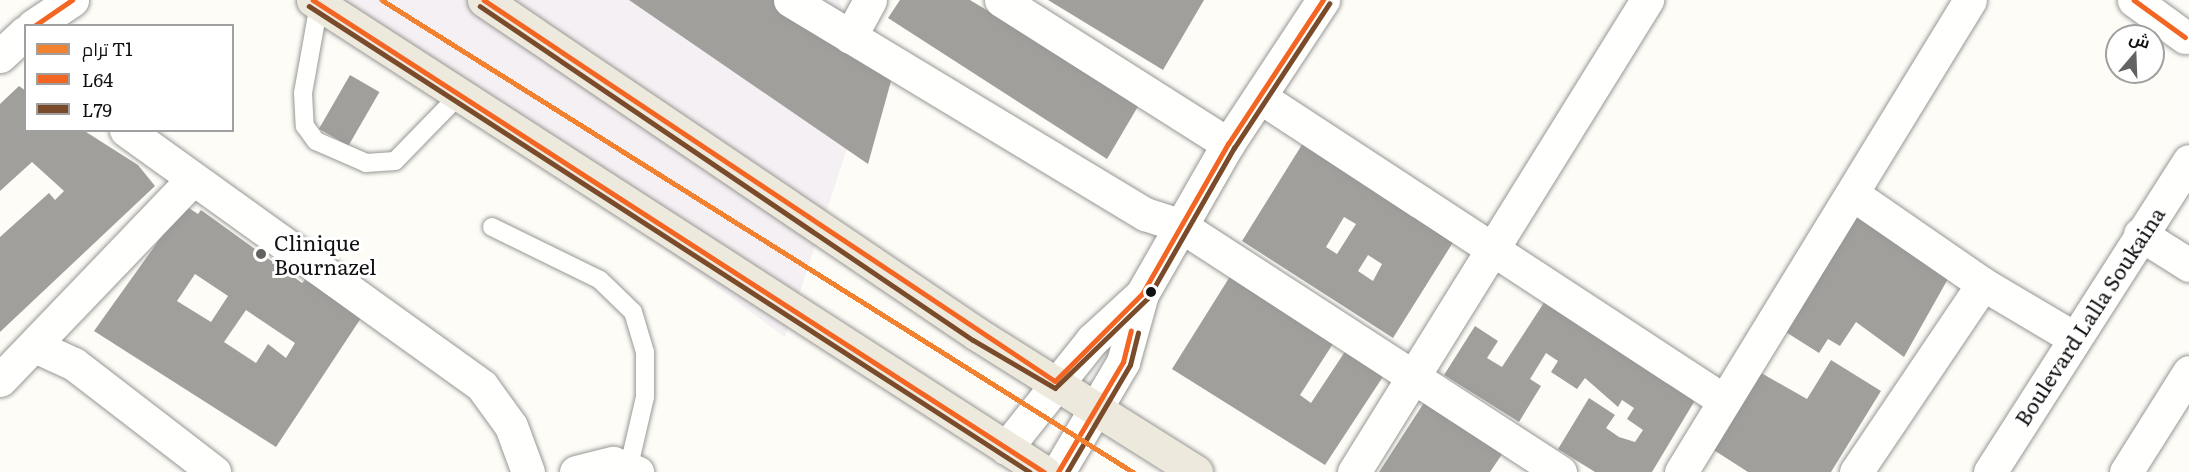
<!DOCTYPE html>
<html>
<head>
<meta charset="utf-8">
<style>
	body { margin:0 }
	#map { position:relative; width:2189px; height:472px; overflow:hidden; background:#fdfcf7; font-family:Literata,Cairo,serif }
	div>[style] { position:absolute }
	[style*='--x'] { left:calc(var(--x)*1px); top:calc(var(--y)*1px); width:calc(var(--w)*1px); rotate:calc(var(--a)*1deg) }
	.industrial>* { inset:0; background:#f5f0f3 }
	.building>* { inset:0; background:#a19f9c; transform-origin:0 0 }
	.roads { filter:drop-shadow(0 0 2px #979795) drop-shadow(0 0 2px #979795) }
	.service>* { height:18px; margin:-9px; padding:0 9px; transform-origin:9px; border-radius:9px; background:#fffffe }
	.minor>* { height:33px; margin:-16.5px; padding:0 16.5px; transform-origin:16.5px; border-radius:16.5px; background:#fffffe }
	.tertiary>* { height:33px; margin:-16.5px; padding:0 16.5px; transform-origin:16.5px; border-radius:16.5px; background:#fffffe }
	.primary>* { height:33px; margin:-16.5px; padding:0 16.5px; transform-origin:16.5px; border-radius:16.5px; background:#ede9dc }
	.bus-1>* { height:4.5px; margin:-2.25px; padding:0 2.25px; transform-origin:2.25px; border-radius:2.25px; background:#f26522 }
	.bus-2>* { height:4.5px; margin:-2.25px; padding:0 2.25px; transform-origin:2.25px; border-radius:2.25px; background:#7a4b2a }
	.tram-1>* { height:4.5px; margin:-2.25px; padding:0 2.25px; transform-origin:2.25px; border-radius:2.25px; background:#f38230 }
	.dots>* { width:16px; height:16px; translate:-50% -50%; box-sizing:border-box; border:3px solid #fff; border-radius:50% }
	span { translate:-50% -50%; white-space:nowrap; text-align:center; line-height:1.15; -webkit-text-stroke:6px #fff; paint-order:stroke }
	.poi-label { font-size:21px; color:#111 }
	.left { translate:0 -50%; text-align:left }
	.street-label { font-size:21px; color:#111 }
	.legend { position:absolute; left:24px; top:24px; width:210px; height:108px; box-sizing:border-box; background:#fff; border:2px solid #a0a0a0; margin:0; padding:8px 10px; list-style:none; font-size:18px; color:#111 }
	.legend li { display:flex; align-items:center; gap:12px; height:30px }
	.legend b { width:30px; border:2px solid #a0a0a0 }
	.north { position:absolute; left:2105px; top:24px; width:60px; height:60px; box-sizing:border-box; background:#fff; border:2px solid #a0a0a0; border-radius:50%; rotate:19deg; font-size:16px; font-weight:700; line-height:24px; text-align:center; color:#111 }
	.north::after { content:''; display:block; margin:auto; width:21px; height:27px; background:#646362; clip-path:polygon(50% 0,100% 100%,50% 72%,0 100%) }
</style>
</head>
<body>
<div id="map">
	<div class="industrial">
		<i style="clip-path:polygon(325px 0,839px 0,870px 79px,785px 337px)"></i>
	</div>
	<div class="building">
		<i style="clip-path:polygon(629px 0,774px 0,893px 74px,868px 164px)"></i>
		<i style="clip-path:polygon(900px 0,970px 0,1140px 103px,1107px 159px,888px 18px)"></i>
		<i style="clip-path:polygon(1048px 0,1204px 0,1163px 70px)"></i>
		<i style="left:350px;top:75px;width:34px;height:62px;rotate:30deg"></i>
		<i style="clip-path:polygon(19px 86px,26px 91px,26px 130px,83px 130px,138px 165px,155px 186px,0 332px,0 237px,49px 193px,55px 200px,64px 191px,32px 162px,0 191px,0 104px)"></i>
		<i style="clip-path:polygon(evenodd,1303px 143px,1457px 236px,1393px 338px,1242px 241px,1303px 143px,1344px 217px,1356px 224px,1337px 254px,1326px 247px,1344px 217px,1303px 143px,1368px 255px,1382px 264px,1373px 281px,1358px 271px,1368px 255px)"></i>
		<i style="clip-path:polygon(evenodd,184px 205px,198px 214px,201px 210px,302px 283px,305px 280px,363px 315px,276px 447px,94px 331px,184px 205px,195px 274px,228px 296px,211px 322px,177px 301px,195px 274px,184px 205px,246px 310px,295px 343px,286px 358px,268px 344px,256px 363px,224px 342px,246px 310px)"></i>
		<i style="clip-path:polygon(1854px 215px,1949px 277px,1904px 357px,1856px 322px,1840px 346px,1828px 339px,1819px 353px,1781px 329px)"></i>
		<i style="clip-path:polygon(1234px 270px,1338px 336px,1300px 395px,1311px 403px,1352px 341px,1390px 366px,1325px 465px,1172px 369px)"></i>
		<i style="clip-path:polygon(1547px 298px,1697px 397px,1652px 472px,1595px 472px,1558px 449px,1589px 398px,1615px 415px,1606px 428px,1619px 437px,1635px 442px,1643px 430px,1627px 419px,1634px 408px,1622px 400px,1618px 407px,1585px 378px,1577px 389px,1551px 372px,1558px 361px,1546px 353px,1530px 379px,1541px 386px,1519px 422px,1444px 375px,1475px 326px,1498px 341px,1487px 358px,1502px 367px)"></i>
		<i style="clip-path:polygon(1831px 360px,1881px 391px,1831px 472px,1748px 472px,1709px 447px,1756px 370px,1807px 399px)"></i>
		<i style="clip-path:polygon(1429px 395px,1507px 447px,1490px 472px,1379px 472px)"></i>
	</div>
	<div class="roads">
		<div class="service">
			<i style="--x:319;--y:4;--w:90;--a:100.2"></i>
			<i style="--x:303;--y:93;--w:33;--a:87"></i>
			<i style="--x:305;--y:126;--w:19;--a:54"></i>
			<i style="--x:316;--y:141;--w:55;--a:23.7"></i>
			<i style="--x:366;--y:163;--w:29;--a:-4"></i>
			<i style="--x:395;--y:161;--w:96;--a:-45.8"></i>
			<i style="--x:492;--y:227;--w:120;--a:26.1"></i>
			<i style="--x:600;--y:280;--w:46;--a:44.1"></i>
			<i style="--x:633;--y:312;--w:42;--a:73.3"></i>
			<i style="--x:645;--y:352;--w:45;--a:90"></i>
			<i style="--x:645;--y:397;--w:71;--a:103.1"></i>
		</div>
		<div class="minor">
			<i style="--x:790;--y:0;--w:415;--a:31.1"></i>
			<i style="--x:1145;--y:214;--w:38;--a:18"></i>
			<i style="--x:1181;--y:226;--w:452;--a:33"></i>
			<i style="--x:1001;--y:0;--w:269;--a:32.4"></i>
			<i style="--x:2134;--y:0;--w:63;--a:36"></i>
			<i style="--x:850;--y:37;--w:42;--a:-61.6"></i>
			<i style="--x:1260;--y:97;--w:553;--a:33.2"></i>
			<i style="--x:126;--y:130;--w:438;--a:35.7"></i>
			<i style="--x:482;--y:386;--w:49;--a:54.1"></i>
			<i style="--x:511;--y:426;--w:49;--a:69.7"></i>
			<i style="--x:1854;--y:195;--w:157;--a:34.6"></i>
			<i style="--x:1983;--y:284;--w:106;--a:30.7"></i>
			<i style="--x:2140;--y:234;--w:58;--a:32.3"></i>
			<i style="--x:37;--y:347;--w:41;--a:24.7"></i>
			<i style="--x:74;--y:364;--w:177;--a:37.6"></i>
			<i style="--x:0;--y:380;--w:279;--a:-46.2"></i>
			<i style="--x:1006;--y:448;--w:138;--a:-51.5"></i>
			<i style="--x:1092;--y:340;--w:67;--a:-42.6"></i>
			<i style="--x:576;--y:472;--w:38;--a:-14"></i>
			<i style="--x:613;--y:463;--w:26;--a:21"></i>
			<i style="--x:1058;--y:472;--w:128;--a:-59.4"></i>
			<i style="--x:1123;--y:362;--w:71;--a:-74.4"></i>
			<i style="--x:1142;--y:294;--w:173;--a:-60.2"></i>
			<i style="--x:1228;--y:144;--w:173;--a:-56.6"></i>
			<i style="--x:1354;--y:472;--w:556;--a:-58.17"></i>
			<i style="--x:1681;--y:472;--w:553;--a:-58.52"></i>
			<i style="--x:1856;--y:472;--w:227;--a:-56"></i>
			<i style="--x:1990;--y:472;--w:369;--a:-57.4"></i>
			<i style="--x:2126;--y:472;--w:118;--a:-57.8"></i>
		</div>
		<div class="tertiary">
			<i style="--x:33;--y:26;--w:47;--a:-33.7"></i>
			<i style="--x:0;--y:56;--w:35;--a:-43"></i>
		</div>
		<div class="primary">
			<i style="--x:313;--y:0;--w:870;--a:32.85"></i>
			<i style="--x:484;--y:0;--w:595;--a:34.12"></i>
			<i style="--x:977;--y:334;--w:259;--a:32.2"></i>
		</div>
	</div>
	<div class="bus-1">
		<i style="--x:313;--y:0;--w:870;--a:32.85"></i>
		<i style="--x:484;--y:0;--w:686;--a:33.71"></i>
		<i style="--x:1055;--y:381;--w:123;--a:-45"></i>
		<i style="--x:1142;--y:294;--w:173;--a:-60.2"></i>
		<i style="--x:1228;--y:144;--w:173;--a:-56.6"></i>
		<i style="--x:2134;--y:0;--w:63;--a:36"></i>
		<i style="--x:34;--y:26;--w:46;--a:-34.4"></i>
		<i style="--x:1058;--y:472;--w:128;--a:-59.4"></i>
		<i style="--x:1123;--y:362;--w:32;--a:-76"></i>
	</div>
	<div class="bus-2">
		<i style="--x:309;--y:6;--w:858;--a:32.88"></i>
		<i style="--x:480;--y:6;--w:595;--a:34.12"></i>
		<i style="--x:973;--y:340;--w:95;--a:30.3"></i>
		<i style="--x:1055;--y:388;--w:129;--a:-44.1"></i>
		<i style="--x:1148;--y:298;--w:173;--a:-60.2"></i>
		<i style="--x:1234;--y:148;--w:173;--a:-56.6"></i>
		<i style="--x:1067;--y:472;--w:124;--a:-59.5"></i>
		<i style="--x:1130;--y:365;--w:33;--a:-76"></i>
	</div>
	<div class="tram-1">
		<i style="--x:382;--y:0;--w:887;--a:32.15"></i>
	</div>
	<div class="dots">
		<i style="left:261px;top:254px;background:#646362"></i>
		<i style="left:1151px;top:292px;background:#111"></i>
	</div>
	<div class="poi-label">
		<span class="left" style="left:274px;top:254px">Clinique<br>Bournazel</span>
	</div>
	<div class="street-label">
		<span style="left:2089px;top:316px;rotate:-57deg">Boulevard Lalla Soukaina</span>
	</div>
	<ul class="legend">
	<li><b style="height:8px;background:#f38230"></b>ترام T1</li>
	<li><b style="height:8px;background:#f26522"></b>L64</li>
	<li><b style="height:8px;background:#7a4b2a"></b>L79</li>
	</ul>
	<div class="north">ش</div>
</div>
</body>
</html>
